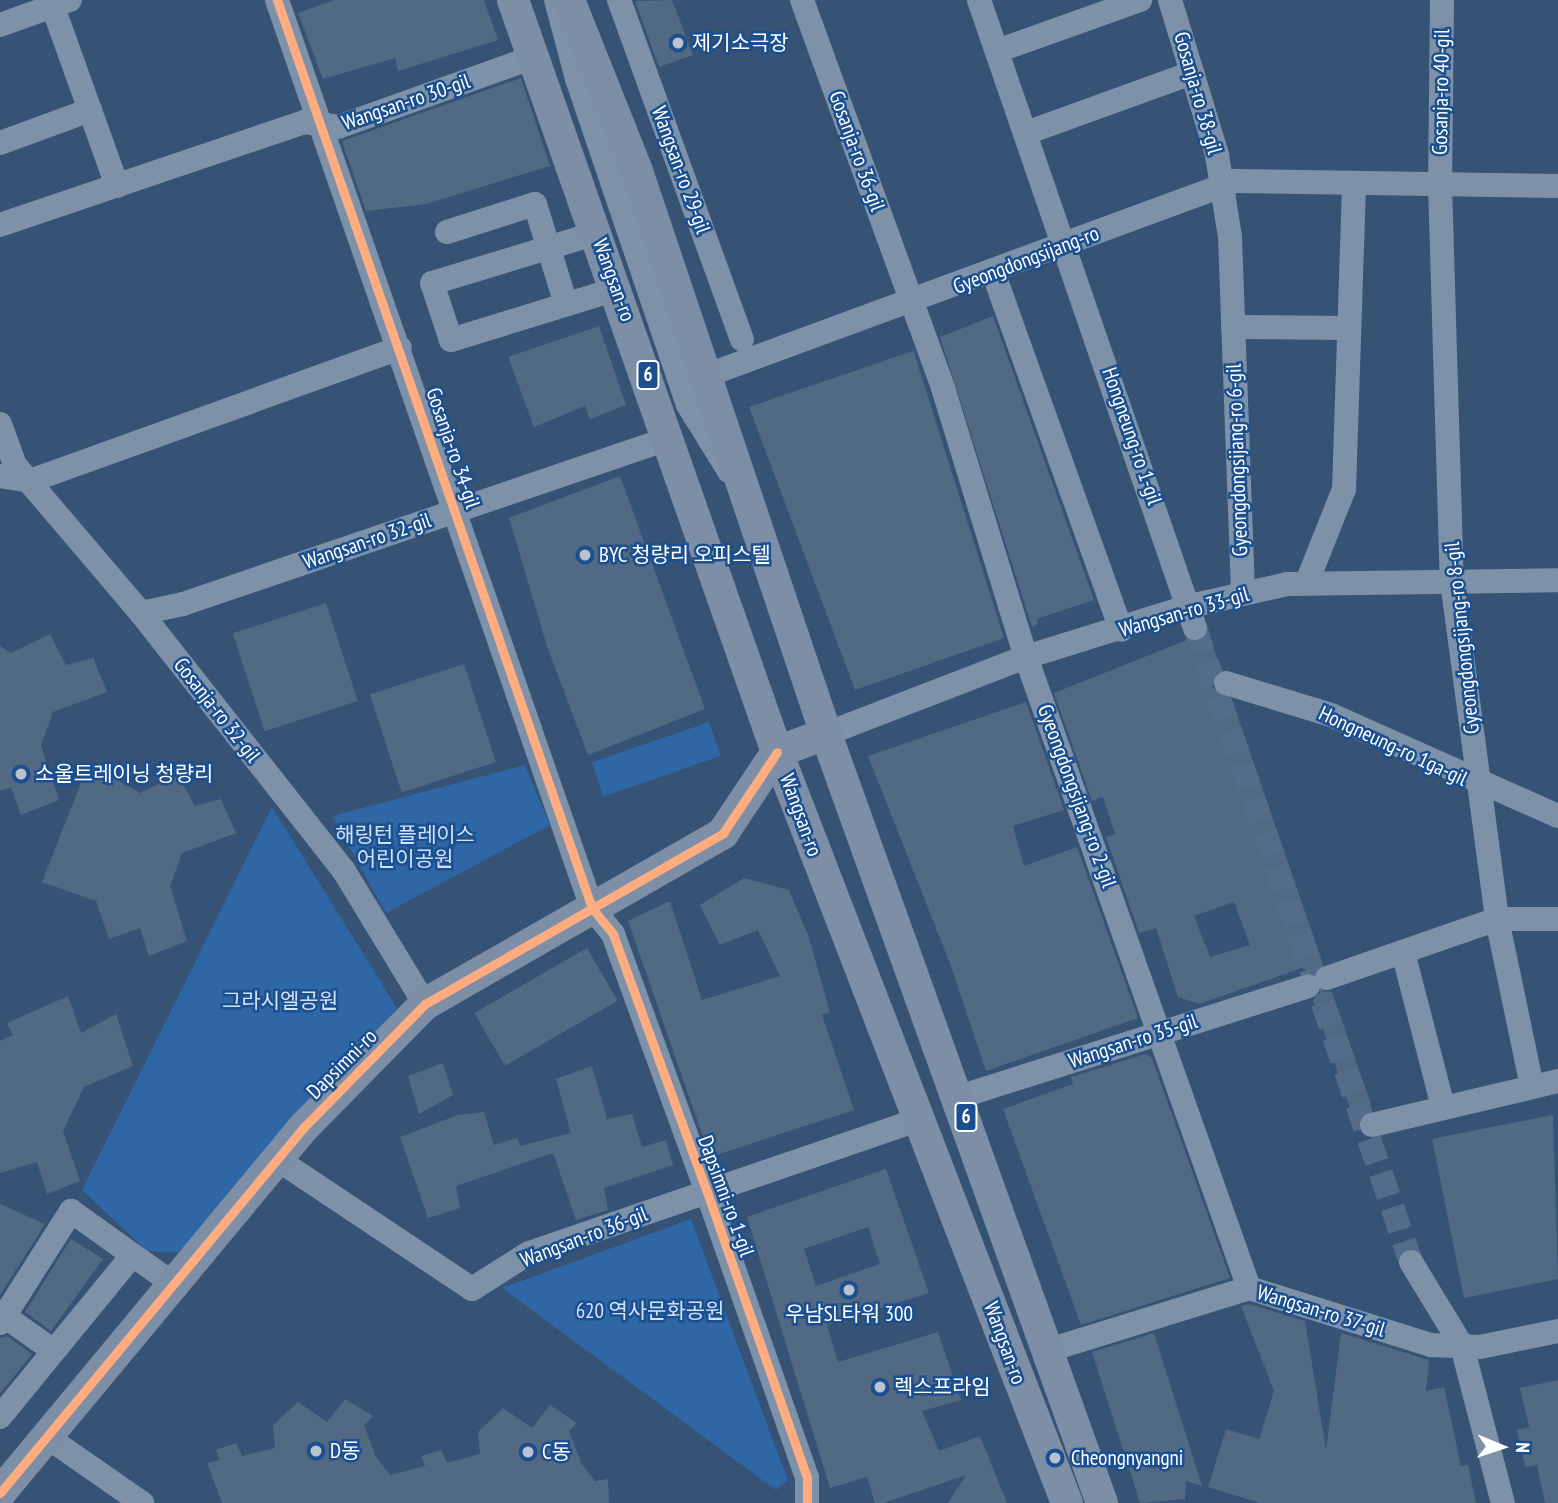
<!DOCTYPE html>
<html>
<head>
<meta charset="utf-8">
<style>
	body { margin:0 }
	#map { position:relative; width:1558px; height:1503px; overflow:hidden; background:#365274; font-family:"PT Sans Narrow","Noto Sans KR",sans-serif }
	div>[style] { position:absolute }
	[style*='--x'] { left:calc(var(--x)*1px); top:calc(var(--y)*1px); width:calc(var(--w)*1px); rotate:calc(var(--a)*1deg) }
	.green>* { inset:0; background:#2f66a5; transform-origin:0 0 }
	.building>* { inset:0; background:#526984; transform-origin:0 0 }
	.minor-tunnel>* { height:24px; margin-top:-12px; transform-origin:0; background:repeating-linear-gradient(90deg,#546c89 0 24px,transparent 0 36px) }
	.minor>* { height:24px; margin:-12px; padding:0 12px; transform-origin:12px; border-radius:12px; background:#7d92a8 }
	.major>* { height:32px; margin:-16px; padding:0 16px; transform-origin:16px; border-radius:16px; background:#7d8ea7 }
	.cycleway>* { height:9px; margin:-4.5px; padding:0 4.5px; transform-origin:4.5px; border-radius:4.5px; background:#ffac80 }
	.dots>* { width:19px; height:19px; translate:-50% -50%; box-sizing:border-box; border:4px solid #1b4f8f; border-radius:50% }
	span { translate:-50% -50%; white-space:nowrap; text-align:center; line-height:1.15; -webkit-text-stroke:5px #1b4f8f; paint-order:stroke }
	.shield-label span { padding:2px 5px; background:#1b4f8f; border:2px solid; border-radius:5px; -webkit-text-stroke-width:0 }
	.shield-label { font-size:19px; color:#fff; font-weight:700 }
	.poi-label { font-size:21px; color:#fff }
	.left { translate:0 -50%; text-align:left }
	.street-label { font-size:21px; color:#fff }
	.park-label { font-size:21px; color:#cfe3fa }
	.north { position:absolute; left:1467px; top:1412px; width:70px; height:70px; -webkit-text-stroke:5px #1b4f8f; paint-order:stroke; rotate:92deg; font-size:19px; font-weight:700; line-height:28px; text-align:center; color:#fff }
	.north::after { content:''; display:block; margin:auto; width:24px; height:32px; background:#fff; clip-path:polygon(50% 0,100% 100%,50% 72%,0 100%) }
</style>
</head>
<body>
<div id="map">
	<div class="green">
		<i style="left:709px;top:722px;width:36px;height:124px;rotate:71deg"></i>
		<i style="clip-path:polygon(525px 765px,550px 825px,386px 913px,332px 816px)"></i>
		<i style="clip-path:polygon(272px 807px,397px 1008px,194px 1253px,147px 1251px,82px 1190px)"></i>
		<i style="clip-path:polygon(691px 1219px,788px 1481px,776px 1490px,502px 1288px)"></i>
	</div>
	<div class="building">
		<i style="clip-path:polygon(334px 0,484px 0,498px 40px,398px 71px,395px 58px,323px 79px,298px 13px)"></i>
		<i style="clip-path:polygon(672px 0,693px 55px,659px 67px,635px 1px)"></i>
		<i style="clip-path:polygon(521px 78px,550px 166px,426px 204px,366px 211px,342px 141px)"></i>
		<i style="clip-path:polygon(993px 316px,1094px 600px,1036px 619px,1038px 624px,1032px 627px,940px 337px)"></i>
		<i style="clip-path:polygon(599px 326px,626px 405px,590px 419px,585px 406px,534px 427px,508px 357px)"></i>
		<i style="clip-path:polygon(912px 346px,1004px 638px,855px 690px,749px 407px,913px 351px)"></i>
		<i style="clip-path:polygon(620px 476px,705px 709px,588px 755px,547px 646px,509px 518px)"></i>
		<i style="left:326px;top:603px;width:103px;height:98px;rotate:72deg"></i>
		<i style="clip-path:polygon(50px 634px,66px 665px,93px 658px,107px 692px,53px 712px,41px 745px,59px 800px,21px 815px,11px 787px,0 791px,0 646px,11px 653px)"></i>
		<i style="clip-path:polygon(evenodd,1208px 634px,1221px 669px,1212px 687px,1232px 700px,1323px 964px,1314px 973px,1302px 968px,1199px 1004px,1178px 997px,1156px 928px,1139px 933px,1106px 837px,1115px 834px,1103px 797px,1092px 801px,1054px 693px,1187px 640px,1200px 642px,1208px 634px,1234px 902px,1250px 945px,1210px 957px,1194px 916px,1234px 902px)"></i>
		<i style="left:464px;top:664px;width:103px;height:99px;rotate:72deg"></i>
		<i style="clip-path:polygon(1026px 702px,1064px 810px,1013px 826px,1024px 866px,1077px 847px,1138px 1018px,986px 1071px,951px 966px,868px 756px)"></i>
		<i style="clip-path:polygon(89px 763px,140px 793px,178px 775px,195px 806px,221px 799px,236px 833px,182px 853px,170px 886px,187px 941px,149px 956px,140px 928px,109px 939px,96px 901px,42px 882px)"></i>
		<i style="clip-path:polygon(744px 878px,789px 890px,809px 938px,830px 1012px,822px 1015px,854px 1110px,710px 1157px,628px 921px,670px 901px,702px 1000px,780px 976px,758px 930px,720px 945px,700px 905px)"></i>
		<i style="left:587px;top:948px;width:61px;height:130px;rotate:60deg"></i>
		<i style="clip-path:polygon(1321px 991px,1332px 992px,1371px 1104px,1351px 1111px,1313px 1000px)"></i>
		<i style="clip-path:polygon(68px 996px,81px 1033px,116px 1014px,133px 1066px,84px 1087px,63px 1131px,80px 1181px,47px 1194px,37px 1162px,0 1173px,0 1041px,13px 1035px,7px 1023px)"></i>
		<i style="clip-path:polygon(1146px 1054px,1152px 1058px,1230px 1278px,1081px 1325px,1003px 1109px,1073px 1084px,1071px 1077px)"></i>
		<i style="clip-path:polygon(443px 1063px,453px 1095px,419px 1114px,408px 1076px)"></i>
		<i style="clip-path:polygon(592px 1066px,607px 1119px,632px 1114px,642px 1147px,666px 1140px,673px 1165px,604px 1188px,608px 1210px,576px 1220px,553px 1153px,456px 1186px,460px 1208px,428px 1218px,400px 1137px,458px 1115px,484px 1112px,494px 1145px,517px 1138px,520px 1146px,571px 1133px,556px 1079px)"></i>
		<i style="clip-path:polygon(1553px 1115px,1558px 1279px,1464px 1298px,1432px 1139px)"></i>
		<i style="clip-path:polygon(evenodd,886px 1169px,929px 1293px,827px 1325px,838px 1362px,938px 1332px,961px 1400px,922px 1411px,939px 1451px,980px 1436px,1007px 1503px,948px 1503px,966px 1475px,884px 1503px,875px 1503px,867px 1477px,830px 1488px,747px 1217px,886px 1169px,868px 1227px,880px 1264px,816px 1286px,804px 1249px,868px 1227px)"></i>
		<i style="clip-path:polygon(0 1204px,45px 1224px,0 1295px)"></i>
		<i style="clip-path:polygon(71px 1239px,103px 1259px,51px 1331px,25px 1312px)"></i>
		<i style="clip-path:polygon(1249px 1304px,1305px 1321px,1326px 1450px,1341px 1333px,1429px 1360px,1426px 1391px,1444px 1387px,1461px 1466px,1468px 1465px,1476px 1503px,1260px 1503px,1208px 1487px,1226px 1429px,1259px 1439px,1274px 1391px,1241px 1306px)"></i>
		<i style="clip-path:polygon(1154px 1333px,1202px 1486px,1186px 1481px,1185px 1499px,1140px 1503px,1092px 1352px)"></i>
		<i style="clip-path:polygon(7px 1336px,32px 1354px,0 1394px,0 1338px)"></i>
		<i style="clip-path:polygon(1558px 1380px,1558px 1503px,1545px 1503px,1537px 1465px,1525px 1467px,1517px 1430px,1529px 1427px,1520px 1388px)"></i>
		<i style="clip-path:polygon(345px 1399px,373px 1416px,364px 1425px,376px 1457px,390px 1475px,425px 1466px,421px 1456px,441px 1450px,447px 1463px,480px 1454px,478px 1432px,503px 1408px,532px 1428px,550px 1405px,577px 1423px,569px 1431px,581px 1463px,595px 1481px,608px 1479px,609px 1503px,222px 1503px,207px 1463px,220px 1460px,216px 1450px,236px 1443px,242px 1456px,275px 1448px,273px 1425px,298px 1402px,327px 1422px)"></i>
	</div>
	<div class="minor-tunnel">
		<i style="--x:1195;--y:628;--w:670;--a:71.19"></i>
	</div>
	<div class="minor">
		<i style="--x:277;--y:0;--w:961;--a:70.87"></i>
		<i style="--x:592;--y:908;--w:33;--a:51"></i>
		<i style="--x:613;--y:934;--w:275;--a:70"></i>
		<i style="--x:707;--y:1192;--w:303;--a:70.7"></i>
		<i style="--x:807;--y:1478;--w:25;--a:90"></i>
		<i style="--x:556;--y:0;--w:82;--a:75.1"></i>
		<i style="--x:577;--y:79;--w:344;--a:71.2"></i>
		<i style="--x:688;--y:405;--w:78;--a:58.2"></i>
		<i style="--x:619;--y:0;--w:361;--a:70.1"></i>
		<i style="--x:802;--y:0;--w:413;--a:70"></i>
		<i style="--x:943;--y:388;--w:282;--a:72.9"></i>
		<i style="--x:1026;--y:657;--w:669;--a:70.54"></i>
		<i style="--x:979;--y:0;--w:664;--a:71.02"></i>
		<i style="--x:1170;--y:0;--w:162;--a:73.1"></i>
		<i style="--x:1217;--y:155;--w:83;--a:81"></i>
		<i style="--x:1230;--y:237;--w:356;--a:87.9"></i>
		<i style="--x:1442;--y:0;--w:184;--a:90.6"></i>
		<i style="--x:1440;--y:184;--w:397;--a:88.3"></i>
		<i style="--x:1452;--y:581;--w:341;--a:82.4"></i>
		<i style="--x:1497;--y:919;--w:171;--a:78.2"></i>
		<i style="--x:53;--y:7;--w:190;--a:70.3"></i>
		<i style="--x:0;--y:25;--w:74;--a:-19.7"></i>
		<i style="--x:997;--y:51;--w:152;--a:-19.6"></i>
		<i style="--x:1026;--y:133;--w:177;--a:-19.9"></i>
		<i style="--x:0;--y:143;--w:96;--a:-20.1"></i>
		<i style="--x:0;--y:225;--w:321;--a:-18.7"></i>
		<i style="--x:304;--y:122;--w:34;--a:8"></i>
		<i style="--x:338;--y:127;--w:208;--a:-19.7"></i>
		<i style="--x:447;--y:232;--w:92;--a:-17.7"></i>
		<i style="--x:535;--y:204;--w:105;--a:72.8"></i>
		<i style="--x:597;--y:233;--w:172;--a:163.1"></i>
		<i style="--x:432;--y:283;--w:60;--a:71.6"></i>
		<i style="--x:451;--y:340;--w:174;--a:-17.1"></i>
		<i style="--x:993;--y:272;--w:380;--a:70.3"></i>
		<i style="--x:1233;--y:327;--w:116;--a:0.5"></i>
		<i style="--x:705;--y:376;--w:565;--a:-20.2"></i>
		<i style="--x:1235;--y:181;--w:323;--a:0.9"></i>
		<i style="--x:0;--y:424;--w:44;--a:69.9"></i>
		<i style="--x:15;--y:465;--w:194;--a:49.6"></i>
		<i style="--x:141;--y:613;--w:328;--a:51.8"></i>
		<i style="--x:344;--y:871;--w:156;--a:58.7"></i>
		<i style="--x:0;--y:476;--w:30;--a:9"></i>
		<i style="--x:30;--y:481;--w:393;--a:-19.8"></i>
		<i style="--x:1307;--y:582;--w:100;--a:-68.3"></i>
		<i style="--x:1344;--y:489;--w:306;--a:-88.1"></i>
		<i style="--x:141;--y:613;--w:43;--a:-12.1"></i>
		<i style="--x:183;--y:604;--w:515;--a:-18.82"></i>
		<i style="--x:1226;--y:683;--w:110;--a:16.9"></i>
		<i style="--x:1331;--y:715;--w:248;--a:24"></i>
		<i style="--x:826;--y:734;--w:214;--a:-21.1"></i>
		<i style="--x:1026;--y:657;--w:172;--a:-17.3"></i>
		<i style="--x:1190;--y:606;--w:100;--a:-12.7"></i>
		<i style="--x:1288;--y:584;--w:270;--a:-0.8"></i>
		<i style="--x:1403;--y:952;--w:160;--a:75.5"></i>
		<i style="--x:1327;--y:978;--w:180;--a:-19.1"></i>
		<i style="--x:1497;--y:919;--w:61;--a:0"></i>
		<i style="--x:959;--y:1097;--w:366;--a:-17.6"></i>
		<i style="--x:1372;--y:1125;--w:191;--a:-13.3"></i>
		<i style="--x:277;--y:1159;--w:234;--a:33.7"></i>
		<i style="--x:472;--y:1289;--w:67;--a:-32.3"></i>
		<i style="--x:529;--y:1253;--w:416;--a:-18.9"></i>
		<i style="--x:1411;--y:1262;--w:98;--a:58.7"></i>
		<i style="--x:1462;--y:1346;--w:162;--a:75.4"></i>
		<i style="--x:0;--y:1313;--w:66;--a:35.1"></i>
		<i style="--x:0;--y:1323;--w:133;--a:-57.6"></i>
		<i style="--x:71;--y:1211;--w:124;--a:35.5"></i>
		<i style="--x:1049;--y:1350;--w:209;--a:-17.2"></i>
		<i style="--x:1249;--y:1288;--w:191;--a:17.4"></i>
		<i style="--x:1431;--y:1345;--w:49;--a:2.3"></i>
		<i style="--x:1480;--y:1347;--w:80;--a:-11.6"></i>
		<i style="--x:0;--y:1417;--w:208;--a:-50.7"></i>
		<i style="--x:47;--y:1437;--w:116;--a:34.8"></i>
	</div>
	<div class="major">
		<i style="--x:513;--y:0;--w:797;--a:70.66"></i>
		<i style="--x:777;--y:752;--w:805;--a:68.89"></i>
		<i style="--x:569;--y:0;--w:184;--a:68.3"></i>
		<i style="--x:637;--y:171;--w:594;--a:71.44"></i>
		<i style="--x:826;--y:734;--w:817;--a:70.26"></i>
		<i style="--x:0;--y:1493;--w:476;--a:-50.3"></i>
		<i style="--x:304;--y:1127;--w:173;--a:-45.5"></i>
		<i style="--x:425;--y:1004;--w:344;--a:-29.8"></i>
		<i style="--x:723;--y:833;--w:97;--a:-56.3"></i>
		<i style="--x:777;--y:752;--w:52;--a:-20.2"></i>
	</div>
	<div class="cycleway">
		<i style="--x:277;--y:0;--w:961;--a:70.87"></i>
		<i style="--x:592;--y:908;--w:33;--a:51"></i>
		<i style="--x:613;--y:934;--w:275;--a:70"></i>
		<i style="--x:707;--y:1192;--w:303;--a:70.7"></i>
		<i style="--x:807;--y:1478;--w:25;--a:90"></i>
		<i style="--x:0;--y:1493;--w:476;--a:-50.3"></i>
		<i style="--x:304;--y:1127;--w:173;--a:-45.5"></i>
		<i style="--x:425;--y:1004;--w:344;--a:-29.8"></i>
		<i style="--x:723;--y:833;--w:97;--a:-56.3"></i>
	</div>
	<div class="dots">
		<i style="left:678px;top:43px;background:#b9c2ce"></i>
		<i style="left:585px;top:555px;background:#b9c2ce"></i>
		<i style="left:21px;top:774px;background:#b9c2ce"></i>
		<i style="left:849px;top:1290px;background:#b9c2ce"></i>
		<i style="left:880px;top:1387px;background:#b9c2ce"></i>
		<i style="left:316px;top:1451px;background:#b9c2ce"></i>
		<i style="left:528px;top:1452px;background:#b9c2ce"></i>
		<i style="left:1055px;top:1458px;background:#b9c2ce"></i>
	</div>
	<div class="shield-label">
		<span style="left:648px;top:375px">6</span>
		<span style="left:966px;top:1117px">6</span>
	</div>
	<div class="poi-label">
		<span class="left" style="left:692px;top:43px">제기소극장</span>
		<span class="left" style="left:599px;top:555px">BYC 청량리 오피스텔</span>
		<span class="left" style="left:35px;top:774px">소울트레이닝 청량리</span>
		<span style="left:849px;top:1314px">우남SL타워 300</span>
		<span class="left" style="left:894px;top:1387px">렉스프라임</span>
		<span class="left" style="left:330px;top:1451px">D동</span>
		<span class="left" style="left:542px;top:1452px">C동</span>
		<span class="left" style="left:1071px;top:1458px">Cheongnyangni</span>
	</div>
	<div class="street-label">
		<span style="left:1441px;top:92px;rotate:-89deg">Gosanja-ro 40-gil</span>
		<span style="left:1198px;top:93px;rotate:74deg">Gosanja-ro 38-gil</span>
		<span style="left:406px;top:102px;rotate:-19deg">Wangsan-ro 30-gil</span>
		<span style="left:857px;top:151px;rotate:70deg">Gosanja-ro 36-gil</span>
		<span style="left:681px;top:170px;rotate:70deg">Wangsan-ro 29-gil</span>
		<span style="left:1026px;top:260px;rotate:-21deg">Gyeongdongsijang-ro</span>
		<span style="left:614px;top:280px;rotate:70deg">Wangsan-ro</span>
		<span style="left:1132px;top:436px;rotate:71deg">Hongneung-ro 1-gil</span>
		<span style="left:453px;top:448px;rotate:71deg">Gosanja-ro 34-gil</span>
		<span style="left:1237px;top:460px;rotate:-92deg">Gyeongdongsijang-ro 6-gil</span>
		<span style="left:367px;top:541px;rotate:-19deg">Wangsan-ro 32-gil</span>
		<span style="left:1184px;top:612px;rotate:-16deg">Wangsan-ro 33-gil</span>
		<span style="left:1462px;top:638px;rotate:-96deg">Gyeongdongsijang-ro 8-gil</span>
		<span style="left:217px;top:710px;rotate:52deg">Gosanja-ro 32-gil</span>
		<span style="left:1393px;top:746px;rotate:25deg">Hongneung-ro 1ga-gil</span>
		<span style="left:1077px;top:796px;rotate:70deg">Gyeongdongsijang-ro 2-gil</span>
		<span style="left:801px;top:815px;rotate:70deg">Wangsan-ro</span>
		<span style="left:1133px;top:1041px;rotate:-18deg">Wangsan-ro 35-gil</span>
		<span style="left:342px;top:1064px;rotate:-45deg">Dapsimni-ro</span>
		<span style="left:726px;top:1196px;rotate:70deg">Dapsimni-ro 1-gil</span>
		<span style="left:584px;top:1237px;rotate:-21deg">Wangsan-ro 36-gil</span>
		<span style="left:1321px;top:1311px;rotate:17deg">Wangsan-ro 37-gil</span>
		<span style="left:1005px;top:1343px;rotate:70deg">Wangsan-ro</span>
	</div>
	<div class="park-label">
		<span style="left:405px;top:847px">해링턴 플레이스<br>어린이공원</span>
		<span style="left:280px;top:1001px">그라시엘공원</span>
		<span style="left:650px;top:1311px">620 역사문화공원</span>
	</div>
	<div class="north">N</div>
</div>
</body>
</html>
